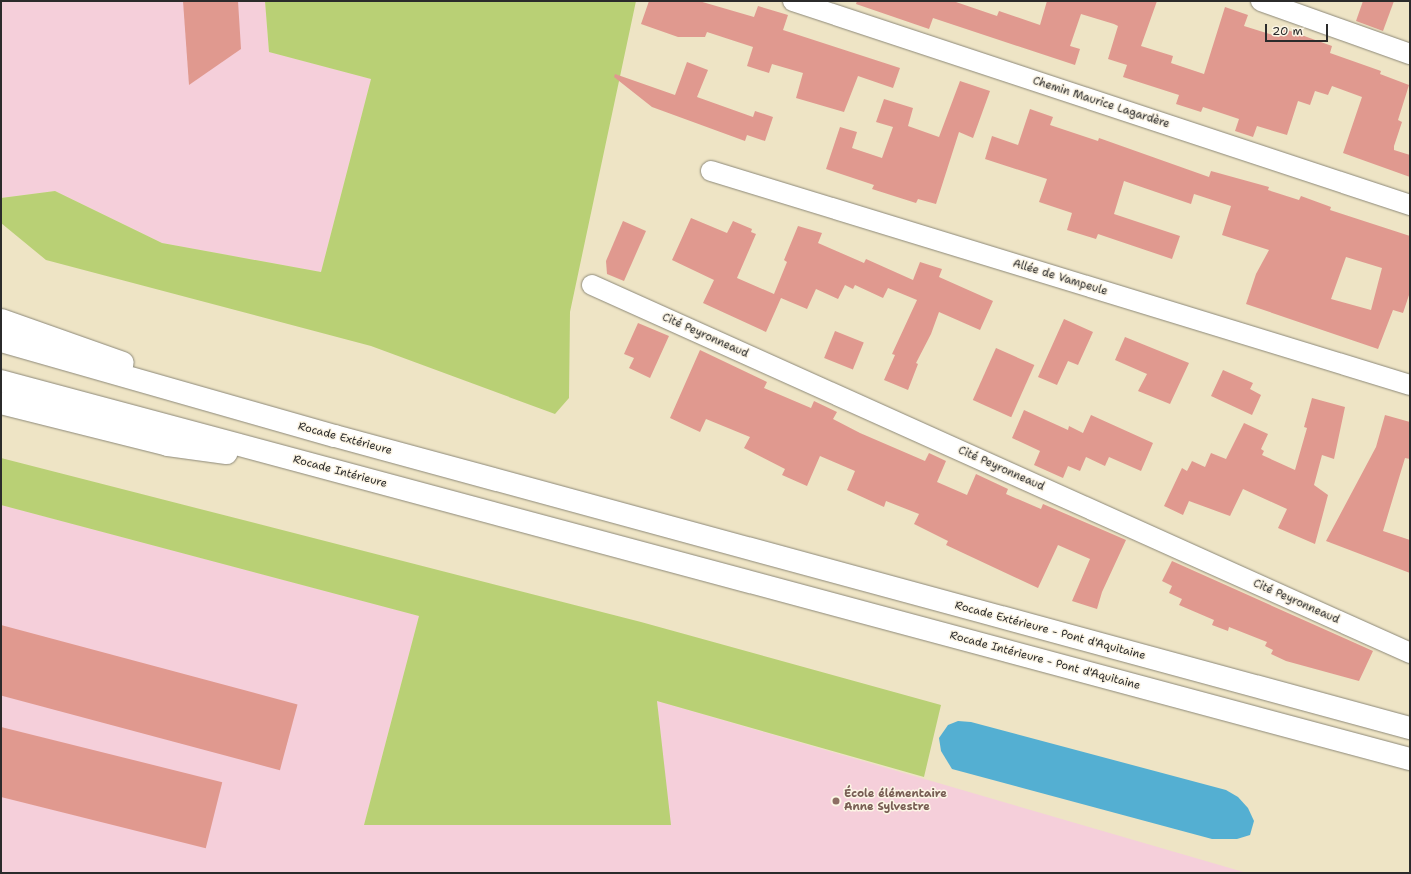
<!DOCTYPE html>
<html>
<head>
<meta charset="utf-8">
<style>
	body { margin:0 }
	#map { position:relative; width:1411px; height:874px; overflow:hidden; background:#eee4c5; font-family:"Shantell Sans",sans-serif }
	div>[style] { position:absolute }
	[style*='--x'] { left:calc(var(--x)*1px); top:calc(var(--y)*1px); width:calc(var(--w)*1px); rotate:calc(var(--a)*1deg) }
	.built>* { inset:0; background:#f5cfda }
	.green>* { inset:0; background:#b9d075 }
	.water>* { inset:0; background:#54afd2 }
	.building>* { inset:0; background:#e0998f; transform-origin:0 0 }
	.roads { filter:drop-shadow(0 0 1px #8c8878) drop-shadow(0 0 1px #8c8878) }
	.minor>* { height:20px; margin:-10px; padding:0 10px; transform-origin:10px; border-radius:10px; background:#fff }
	.motorway>* { height:22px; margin:-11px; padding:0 11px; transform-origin:11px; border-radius:11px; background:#fff }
	.dots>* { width:11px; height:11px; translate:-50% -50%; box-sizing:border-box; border:2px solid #fcf5e5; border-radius:50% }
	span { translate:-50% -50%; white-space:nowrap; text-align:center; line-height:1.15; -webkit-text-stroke:3px #fcf5e5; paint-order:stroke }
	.street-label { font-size:11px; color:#2b2b2b }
	.education-label { font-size:11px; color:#785e54; font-weight:700 }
	.left { translate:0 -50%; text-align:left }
	.frame { position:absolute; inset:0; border:2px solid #2b2b2b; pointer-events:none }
	.scale { position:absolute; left:1265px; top:24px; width:63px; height:18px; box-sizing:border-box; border:2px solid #2b2b2b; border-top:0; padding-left:5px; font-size:12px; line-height:14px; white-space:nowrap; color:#2b2b2b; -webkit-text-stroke:3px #fcf5e5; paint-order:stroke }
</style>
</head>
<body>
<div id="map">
	<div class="built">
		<i style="clip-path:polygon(1px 1px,265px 1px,269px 52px,371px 79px,321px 272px,162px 243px,55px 191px,1px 198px)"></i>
		<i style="clip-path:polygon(1px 505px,419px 616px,364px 825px,670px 825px,657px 701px,1247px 873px,1px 873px)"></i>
	</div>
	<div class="green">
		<i style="clip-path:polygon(265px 1px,636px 1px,570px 312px,569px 398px,555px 414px,371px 346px,46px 260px,1px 223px,1px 198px,55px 191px,162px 243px,321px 272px,371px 79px,269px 52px)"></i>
		<i style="clip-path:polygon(1px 458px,641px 622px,941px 705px,924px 777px,657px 701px,671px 825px,364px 825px,419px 616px,1px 505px)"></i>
	</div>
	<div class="water">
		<i style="clip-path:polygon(958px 721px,971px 722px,1226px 790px,1238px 797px,1248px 808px,1254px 821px,1250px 835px,1237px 839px,1212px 839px,952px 769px,941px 751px,939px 738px,948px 725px)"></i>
	</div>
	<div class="building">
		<i style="clip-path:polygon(183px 1px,238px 1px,241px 49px,189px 85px)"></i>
		<i style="clip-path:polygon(649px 1px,699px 1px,754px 17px,758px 6px,788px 15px,783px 30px,900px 68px,893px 88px,858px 76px,844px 112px,796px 98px,803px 73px,772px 64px,769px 73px,747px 66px,753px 47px,707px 32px,705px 37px,678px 37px,641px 24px)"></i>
		<i style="clip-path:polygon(857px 1px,953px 1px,997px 16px,999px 11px,1040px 25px,1047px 1px,1157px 1px,1141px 46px,1173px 56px,1171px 63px,1204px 74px,1225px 7px,1248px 15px,1244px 26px,1279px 37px,1282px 28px,1332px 46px,1330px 53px,1381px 71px,1380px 74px,1409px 85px,1398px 120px,1402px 122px,1394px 146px,1394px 150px,1410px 155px,1410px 177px,1343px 153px,1362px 97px,1332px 86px,1328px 95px,1315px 91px,1310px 105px,1298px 101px,1287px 135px,1257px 126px,1253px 137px,1235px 131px,1239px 119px,1203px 107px,1201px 112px,1176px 104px,1179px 95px,1123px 77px,1127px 65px,1108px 59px,1118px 26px,1114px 24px,1081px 14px,1070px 46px,1080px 49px,1075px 65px,933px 18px,929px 29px,856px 4px)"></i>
		<i style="clip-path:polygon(1363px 1px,1394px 1px,1383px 31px,1356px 21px)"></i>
		<i style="clip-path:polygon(687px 62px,708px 70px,697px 97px,753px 117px,755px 111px,773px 117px,765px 141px,747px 135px,745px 141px,652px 107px,614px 77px,615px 74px,675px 95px)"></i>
		<i style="clip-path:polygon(960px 81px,990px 91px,973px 138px,959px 132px,936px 204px,918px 199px,916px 203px,872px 189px,874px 185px,826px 169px,840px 127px,857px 132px,852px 148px,882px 158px,893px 127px,876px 122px,884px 99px,913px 108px,908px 126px,939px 137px)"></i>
		<i style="clip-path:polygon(evenodd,1030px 109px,1053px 117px,1050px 125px,1098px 141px,1099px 138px,1209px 177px,1211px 171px,1269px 187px,1268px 190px,1299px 200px,1301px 196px,1331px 207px,1330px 210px,1410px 236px,1410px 292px,1403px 313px,1393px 310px,1378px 349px,1246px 304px,1256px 274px,1269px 250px,1222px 235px,1231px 206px,1194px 194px,1191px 204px,1124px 181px,1114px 214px,1180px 236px,1172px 259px,1098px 234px,1096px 239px,1067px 230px,1072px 213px,1039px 202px,1047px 179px,985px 159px,992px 136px,1018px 145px,1030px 109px,1346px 257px,1382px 268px,1371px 310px,1331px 299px,1346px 257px)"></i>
		<i style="clip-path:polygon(691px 218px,727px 233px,733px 221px,752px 229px,751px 232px,756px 234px,737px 278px,774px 294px,787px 262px,784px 260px,798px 226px,822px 233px,818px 243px,864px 263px,866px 259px,913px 280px,920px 262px,942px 269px,939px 277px,993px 301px,980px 330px,939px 312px,931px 334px,916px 363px,918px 364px,908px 390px,884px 380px,895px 355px,892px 354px,917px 300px,888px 288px,883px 298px,855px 285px,853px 289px,845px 285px,838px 299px,816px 289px,807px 309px,781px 298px,766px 332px,703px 303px,714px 280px,672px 260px)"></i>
		<i style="clip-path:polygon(623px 221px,646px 231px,624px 281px,607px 274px,606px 261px)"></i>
		<i style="clip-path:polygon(1064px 319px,1093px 332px,1078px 365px,1068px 361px,1057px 385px,1038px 377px)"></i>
		<i style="clip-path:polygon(638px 323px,669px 336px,650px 378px,629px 368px,634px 358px,624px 354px)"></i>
		<i style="left:835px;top:331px;width:31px;height:29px;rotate:22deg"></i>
		<i style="clip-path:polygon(1125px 337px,1189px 363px,1170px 404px,1138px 391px,1147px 374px,1115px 360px)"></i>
		<i style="left:996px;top:348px;width:42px;height:57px;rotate:24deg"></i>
		<i style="clip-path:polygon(700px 350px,767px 382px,764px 388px,811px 408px,814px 401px,837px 412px,833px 419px,860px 433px,925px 461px,929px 453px,946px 461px,937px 482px,967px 495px,976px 474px,1008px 489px,1006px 494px,1041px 509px,1043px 504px,1126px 540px,1102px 592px,1097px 609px,1072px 601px,1090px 559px,1058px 545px,1038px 588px,946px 545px,948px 541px,914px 524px,919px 514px,886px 501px,884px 507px,847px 490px,855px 471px,820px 456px,807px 486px,782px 475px,785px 469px,744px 448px,750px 437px,706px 419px,700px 432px,670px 418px)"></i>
		<i style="clip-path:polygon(1223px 370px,1253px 383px,1250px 389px,1261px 395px,1252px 415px,1211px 396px)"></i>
		<i style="clip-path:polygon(1312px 398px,1345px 407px,1334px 459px,1322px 455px,1314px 485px,1328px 495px,1315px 544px,1278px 528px,1287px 509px,1243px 489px,1230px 516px,1189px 501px,1183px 515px,1164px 506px,1182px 468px,1187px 471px,1192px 461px,1205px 467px,1211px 453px,1226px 459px,1244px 423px,1268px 434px,1261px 449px,1264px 451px,1262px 455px,1295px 470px,1307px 428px,1304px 427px)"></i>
		<i style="clip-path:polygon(1024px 410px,1068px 430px,1069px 426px,1083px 433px,1091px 415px,1153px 443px,1141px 471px,1109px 457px,1105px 466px,1086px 457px,1080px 471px,1068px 466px,1063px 478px,1034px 465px,1040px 451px,1012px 438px)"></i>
		<i style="clip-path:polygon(1385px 415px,1410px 422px,1410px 459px,1405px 458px,1383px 531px,1410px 540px,1410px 573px,1326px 541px,1376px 447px)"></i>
		<i style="clip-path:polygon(1172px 561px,1373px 651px,1359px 681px,1286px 661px,1271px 654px,1273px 650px,1265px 646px,1267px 642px,1229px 627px,1228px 631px,1212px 625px,1214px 620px,1179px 605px,1182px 599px,1169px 593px,1172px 586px,1162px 581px)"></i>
		<i style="left:1px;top:625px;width:307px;height:68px;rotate:15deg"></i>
		<i style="left:1px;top:727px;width:228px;height:68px;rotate:14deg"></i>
	</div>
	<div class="roads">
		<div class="minor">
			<i style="--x:793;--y:1;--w:650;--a:18.3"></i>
			<i style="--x:1261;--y:1;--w:158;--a:19.6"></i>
			<i style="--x:711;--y:171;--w:731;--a:17.02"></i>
			<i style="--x:592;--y:285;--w:897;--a:24.22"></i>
		</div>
		<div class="motorway">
			<i style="--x:1;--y:320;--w:129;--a:19.4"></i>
			<i style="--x:1;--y:341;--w:347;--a:15.9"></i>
			<i style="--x:335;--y:436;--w:1114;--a:15.2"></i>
			<i style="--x:1;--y:381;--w:1459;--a:15.02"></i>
			<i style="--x:1;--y:403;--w:172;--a:14.1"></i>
			<i style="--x:168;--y:445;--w:59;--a:7.9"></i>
		</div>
	</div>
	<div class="dots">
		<i style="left:836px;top:801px;background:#8d6e63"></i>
	</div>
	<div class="street-label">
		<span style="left:1101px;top:103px;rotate:18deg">Chemin Maurice Lagardère</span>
		<span style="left:1060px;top:278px;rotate:17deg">Allée de Vampeule</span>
		<span style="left:705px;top:336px;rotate:24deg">Cité Peyronneaud</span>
		<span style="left:345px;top:439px;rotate:15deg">Rocade Extérieure</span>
		<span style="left:1001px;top:469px;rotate:24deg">Cité Peyronneaud</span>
		<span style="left:340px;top:472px;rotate:15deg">Rocade Intérieure</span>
		<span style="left:1296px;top:602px;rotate:24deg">Cité Peyronneaud</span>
		<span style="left:1050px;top:631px;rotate:15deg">Rocade Extérieure - Pont d'Aquitaine</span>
		<span style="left:1045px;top:661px;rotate:15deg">Rocade Intérieure - Pont d'Aquitaine</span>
	</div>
	<div class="education-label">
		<span class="left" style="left:844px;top:801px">École élémentaire<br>Anne Sylvestre</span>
	</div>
	<div class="frame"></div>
	<div class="scale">20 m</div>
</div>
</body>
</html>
